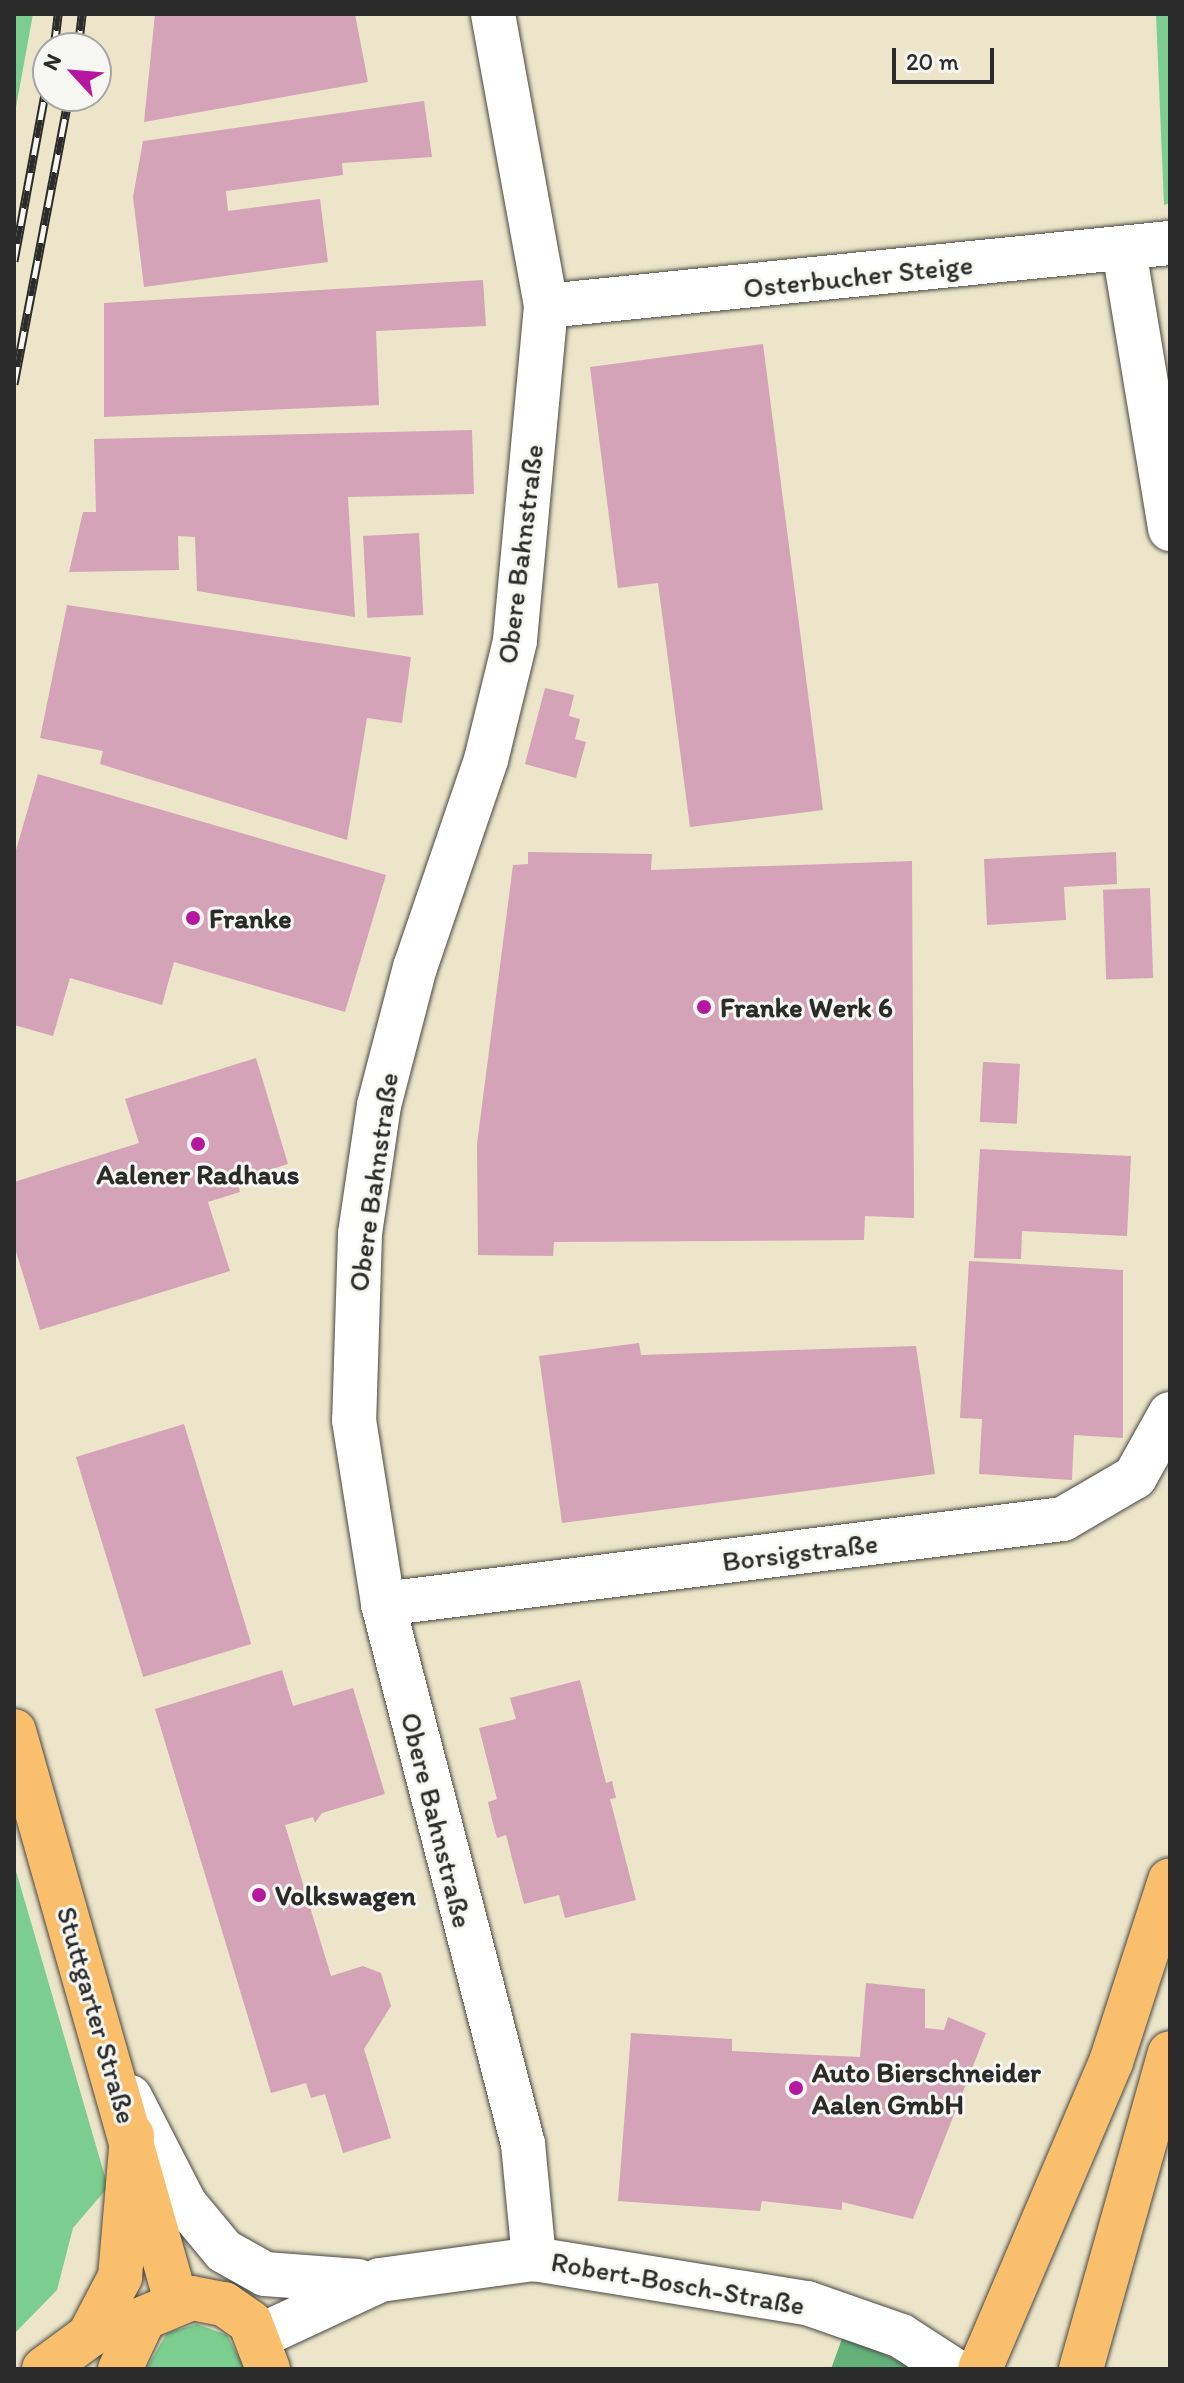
<!DOCTYPE html>
<html>
<head>
<meta charset="utf-8">
<style>
	body { margin:0 }
	#map { position:relative; width:1184px; height:2383px; overflow:hidden; background:#ece5c9; font-family:Itim,sans-serif }
	div>[style] { position:absolute }
	[style*='--x'] { left:calc(var(--x)*1px); top:calc(var(--y)*1px); width:calc(var(--w)*1px); rotate:calc(var(--a)*1deg) }
	.green>* { inset:0; background:#7bce90 }
	.forest>* { inset:0; background:#64b17a }
	.building>* { inset:0; background:#d4a3b8; transform-origin:0 0 }
	.roads { filter:drop-shadow(0 0 2px #484743) drop-shadow(0 0 2px #484743) }
	.minor>* { height:44px; margin:-22px; padding:0 22px; transform-origin:22px; border-radius:22px; background:#fff }
	.major>* { height:44px; margin:-22px; padding:0 22px; transform-origin:22px; border-radius:22px; background:#f9bf6d }
	.highway>* { height:44px; margin:-22px; padding:0 22px; transform-origin:22px; border-radius:22px; background:#f9bf6d }
	.rail>* { height:9px; margin-top:-4.5px; transform-origin:0; background:repeating-linear-gradient(90deg,#f6f6f2 0 18px,#2b2b2b 0 36px); box-sizing:border-box; border-block:2px solid #2b2b2b }
	.dots>* { width:22px; height:22px; translate:-50% -50%; box-sizing:border-box; border:4px solid #f6f6f2; border-radius:50% }
	span { translate:-50% -50%; white-space:nowrap; text-align:center; line-height:1.15; -webkit-text-stroke:6px #f6f6f2; paint-order:stroke }
	.street-label { font-size:28px; color:#2b2b2b }
	.poi-label { font-size:28px; color:#2b2b2b; font-weight:700 }
	.left { translate:0 -50%; text-align:left }
	.frame { position:absolute; inset:0; border:16px solid #2b2b2b; pointer-events:none }
	.north { position:absolute; left:32px; top:32px; width:80px; height:80px; box-sizing:border-box; background:#f6f6f2; border:2px solid #a5a5a2; border-radius:50%; rotate:296deg; font-size:22px; font-weight:700; line-height:32px; text-align:center; color:#2b2b2b }
	.north::after { content:''; display:block; margin:auto; width:28px; height:36px; background:#b5179e; clip-path:polygon(50% 0,100% 100%,50% 72%,0 100%) }
	.scale { position:absolute; left:892px; top:48px; width:102px; height:36px; box-sizing:border-box; border:4px solid #2b2b2b; border-top:0; padding-left:10px; font-size:24px; line-height:28px; white-space:nowrap; color:#2b2b2b; -webkit-text-stroke:6px #f6f6f2; paint-order:stroke }
</style>
</head>
<body>
<div id="map">
	<div class="green">
		<i style="clip-path:polygon(14px 14px,33px 14px,14px 118px)"></i>
		<i style="clip-path:polygon(1156px 14px,1170px 14px,1170px 203px,1164px 205px)"></i>
		<i style="clip-path:polygon(14px 1864px,108px 2187px,73px 2228px,57px 2290px,14px 2334px)"></i>
		<i style="clip-path:polygon(197px 2324px,227px 2335px,245px 2369px,146px 2369px,167px 2333px)"></i>
	</div>
	<div class="forest">
		<i style="clip-path:polygon(843px 2336px,915px 2368px,916px 2369px,831px 2369px)"></i>
	</div>
	<div class="building">
		<i style="clip-path:polygon(155px 14px,355px 14px,368px 82px,144px 122px)"></i>
		<i style="clip-path:polygon(424px 101px,432px 157px,342px 163px,343px 175px,226px 191px,228px 211px,320px 199px,328px 262px,144px 287px,133px 197px,143px 141px)"></i>
		<i style="clip-path:polygon(483px 280px,486px 326px,376px 331px,379px 405px,104px 417px,104px 303px)"></i>
		<i style="clip-path:polygon(763px 344px,823px 810px,690px 827px,658px 583px,618px 588px,590px 367px)"></i>
		<i style="clip-path:polygon(472px 430px,474px 494px,348px 497px,355px 617px,197px 591px,195px 537px,178px 536px,179px 570px,69px 572px,83px 512px,96px 512px,94px 439px)"></i>
		<i style="left:419px;top:533px;width:82px;height:56px;rotate:87deg"></i>
		<i style="clip-path:polygon(67px 605px,411px 657px,402px 723px,367px 718px,347px 840px,100px 764px,103px 751px,40px 738px)"></i>
		<i style="clip-path:polygon(545px 688px,574px 695px,569px 716px,580px 719px,575px 739px,586px 742px,576px 778px,525px 764px)"></i>
		<i style="clip-path:polygon(38px 774px,386px 875px,345px 1012px,174px 962px,162px 1005px,70px 978px,53px 1036px,14px 1025px,14px 857px)"></i>
		<i style="clip-path:polygon(528px 852px,652px 854px,651px 870px,912px 861px,914px 1218px,865px 1216px,864px 1240px,554px 1242px,553px 1256px,478px 1255px,477px 1144px,513px 865px,528px 864px)"></i>
		<i style="clip-path:polygon(1116px 852px,1117px 884px,1064px 887px,1066px 920px,987px 925px,984px 859px)"></i>
		<i style="left:1150px;top:888px;width:90px;height:47px;rotate:88deg"></i>
		<i style="clip-path:polygon(256px 1058px,288px 1164px,237px 1180px,240px 1192px,208px 1202px,230px 1271px,40px 1330px,14px 1245px,14px 1182px,139px 1143px,125px 1099px)"></i>
		<i style="left:983px;top:1062px;width:37px;height:60px;rotate:3deg"></i>
		<i style="clip-path:polygon(980px 1149px,1131px 1156px,1127px 1236px,1022px 1231px,1021px 1259px,974px 1258px)"></i>
		<i style="clip-path:polygon(969px 1261px,1123px 1270px,1123px 1438px,1074px 1435px,1072px 1480px,979px 1474px,982px 1419px,960px 1418px)"></i>
		<i style="clip-path:polygon(639px 1343px,641px 1355px,916px 1346px,935px 1474px,562px 1523px,539px 1356px)"></i>
		<i style="left:184px;top:1424px;width:230px;height:113px;rotate:73deg"></i>
		<i style="clip-path:polygon(282px 1670px,293px 1706px,353px 1688px,385px 1794px,322px 1813px,315px 1823px,313px 1817px,285px 1825px,331px 1976px,363px 1966px,381px 1973px,391px 2006px,364px 2049px,391px 2138px,343px 2153px,325px 2094px,311px 2098px,306px 2083px,271px 2093px,155px 1709px)"></i>
		<i style="clip-path:polygon(580px 1680px,606px 1783px,612px 1781px,616px 1798px,610px 1799px,636px 1900px,565px 1918px,559px 1895px,524px 1904px,506px 1835px,497px 1838px,492px 1820px,488px 1802px,497px 1799px,479px 1728px,516px 1719px,510px 1698px)"></i>
		<i style="clip-path:polygon(866px 1983px,925px 1989px,925px 2028px,944px 2030px,948px 2017px,986px 2033px,913px 2219px,842px 2202px,842px 2210px,762px 2201px,760px 2211px,618px 2201px,631px 2033px,732px 2039px,732px 2051px,860px 2057px)"></i>
	</div>
	<div class="roads">
		<div class="minor">
			<i style="--x:493;--y:14;--w:297;--a:79.7"></i>
			<i style="--x:546;--y:306;--w:336;--a:95.3"></i>
			<i style="--x:515;--y:641;--w:122;--a:103.7"></i>
			<i style="--x:486;--y:760;--w:219;--a:108.9"></i>
			<i style="--x:415;--y:967;--w:143;--a:104.6"></i>
			<i style="--x:379;--y:1105;--w:130;--a:98.4"></i>
			<i style="--x:360;--y:1234;--w:186;--a:91.8"></i>
			<i style="--x:354;--y:1420;--w:186;--a:81"></i>
			<i style="--x:383;--y:1604;--w:558;--a:75.47"></i>
			<i style="--x:523;--y:2144;--w:116;--a:84.5"></i>
			<i style="--x:1124;--y:250;--w:283;--a:80.6"></i>
			<i style="--x:546;--y:306;--w:627;--a:-5.77"></i>
			<i style="--x:383;--y:1604;--w:685;--a:-7.13"></i>
			<i style="--x:1063;--y:1519;--w:83;--a:-30.3"></i>
			<i style="--x:1135;--y:1477;--w:72;--a:-60.9"></i>
			<i style="--x:130;--y:2097;--w:120;--a:62.8"></i>
			<i style="--x:185;--y:2204;--w:61;--a:50.3"></i>
			<i style="--x:224;--y:2251;--w:47;--a:29.3"></i>
			<i style="--x:265;--y:2274;--w:93;--a:4.3"></i>
			<i style="--x:260;--y:2336;--w:132;--a:-25"></i>
			<i style="--x:380;--y:2280;--w:155;--a:-7.8"></i>
			<i style="--x:534;--y:2259;--w:277;--a:9.2"></i>
			<i style="--x:807;--y:2303;--w:100;--a:19.3"></i>
			<i style="--x:901;--y:2336;--w:61;--a:32.9"></i>
		</div>
		<div class="major">
			<i style="--x:14;--y:1731;--w:593;--a:74.13"></i>
			<i style="--x:120;--y:2369;--w:56;--a:-64.8"></i>
			<i style="--x:144;--y:2318;--w:52;--a:-22.6"></i>
			<i style="--x:192;--y:2298;--w:33;--a:11"></i>
			<i style="--x:224;--y:2304;--w:32;--a:35"></i>
			<i style="--x:250;--y:2322;--w:50;--a:69"></i>
		</div>
		<div class="highway">
			<i style="--x:44;--y:2369;--w:56;--a:-36.3"></i>
			<i style="--x:89;--y:2336;--w:67;--a:-62.3"></i>
			<i style="--x:120;--y:2277;--w:142;--a:-85.1"></i>
			<i style="--x:980;--y:2369;--w:334;--a:-66.9"></i>
			<i style="--x:1111;--y:2062;--w:191;--a:-72"></i>
			<i style="--x:1081;--y:2369;--w:328;--a:-74.3"></i>
		</div>
	</div>
	<div class="rail">
		<i style="--x:54;--y:48;--w:34;--a:-83"></i>
		<i style="--x:78;--y:48;--w:34;--a:-83"></i>
		<i style="--x:14;--y:261;--w:186;--a:-79.5"></i>
		<i style="--x:14;--y:384;--w:293;--a:-79.2"></i>
	</div>
	<div class="dots">
		<i style="left:193px;top:918px;background:#b5179e"></i>
		<i style="left:704px;top:1007px;background:#b5179e"></i>
		<i style="left:198px;top:1144px;background:#b5179e"></i>
		<i style="left:259px;top:1895px;background:#b5179e"></i>
		<i style="left:796px;top:2088px;background:#b5179e"></i>
	</div>
	<div class="street-label">
		<span style="left:858px;top:276px;rotate:-6deg">Osterbucher Steige</span>
		<span style="left:520px;top:554px;rotate:-83deg">Obere Bahnstraße</span>
		<span style="left:373px;top:1182px;rotate:-82deg">Obere Bahnstraße</span>
		<span style="left:800px;top:1552px;rotate:-7deg">Borsigstraße</span>
		<span style="left:437px;top:1820px;rotate:76deg">Obere Bahnstraße</span>
		<span style="left:97px;top:2015px;rotate:74deg">Stuttgarter Straße</span>
		<span style="left:678px;top:2283px;rotate:10deg">Robert-Bosch-Straße</span>
	</div>
	<div class="poi-label">
		<span class="left" style="left:209px;top:918px">Franke</span>
		<span class="left" style="left:720px;top:1007px">Franke Werk 6</span>
		<span style="left:198px;top:1174px">Aalener Radhaus</span>
		<span class="left" style="left:275px;top:1895px">Volkswagen</span>
		<span class="left" style="left:812px;top:2088px">Auto Bierschneider<br>Aalen GmbH</span>
	</div>
	<div class="frame"></div>
	<div class="north">N</div>
	<div class="scale">20 m</div>
</div>
</body>
</html>
